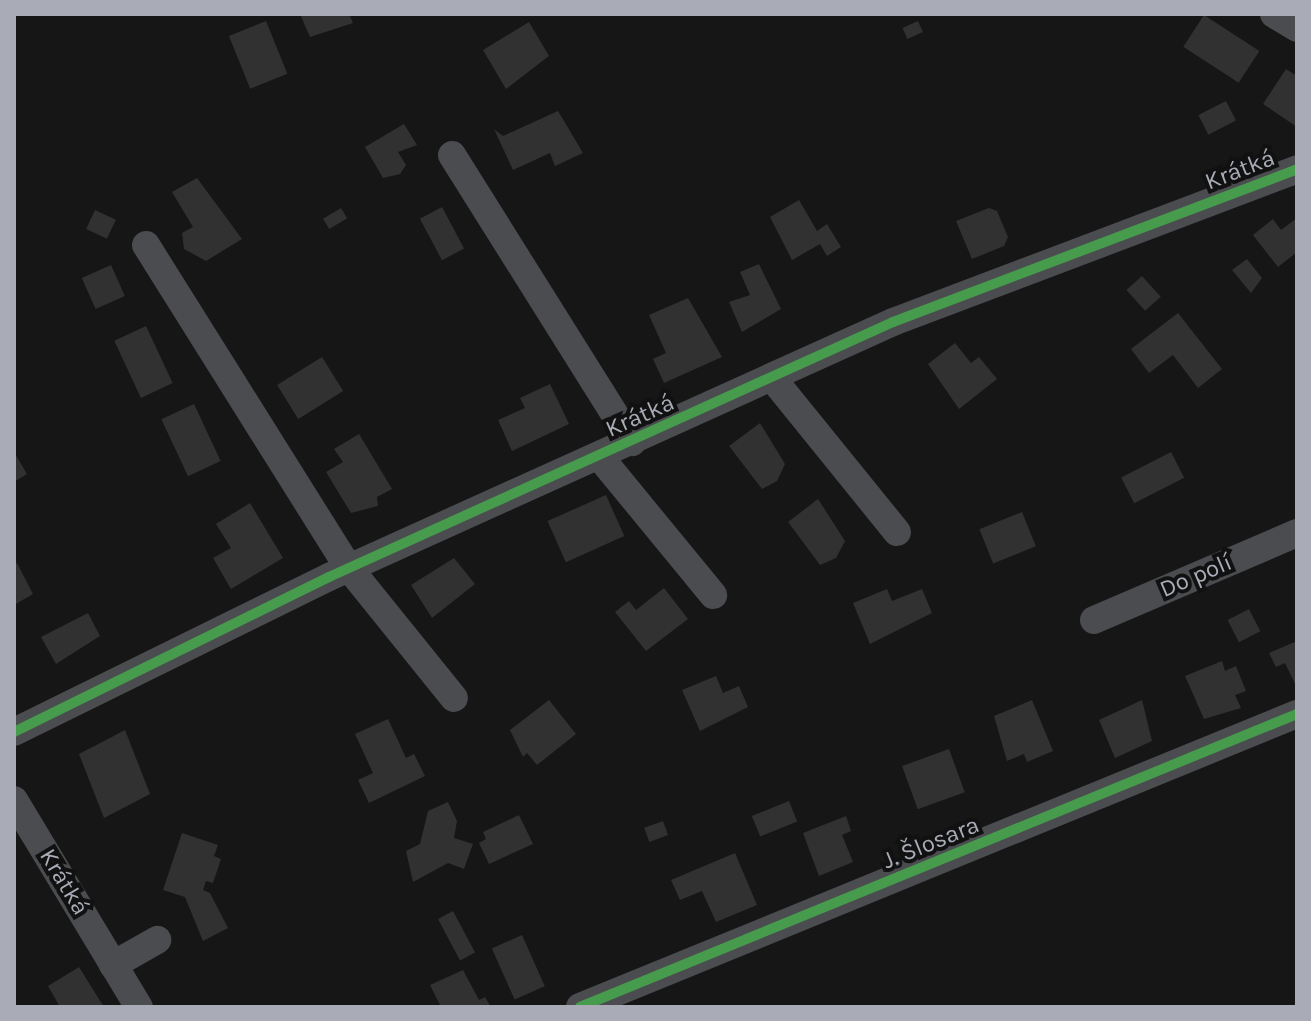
<!DOCTYPE html>
<html>
<head>
<meta charset="utf-8">
<style>
	body { margin:0 }
	#map { position:relative; width:1311px; height:1021px; overflow:hidden; background:#161617; font-family:Karla,sans-serif }
	div>[style] { position:absolute }
	[style*='--x'] { left:calc(var(--x)*1px); top:calc(var(--y)*1px); width:calc(var(--w)*1px); rotate:calc(var(--a)*1deg) }
	.building>* { inset:0; background:#313132; transform-origin:0 0 }
	.street>* { height:28px; margin:-14px; padding:0 14px; transform-origin:14px; border-radius:14px; background:#4b4c4f }
	.cycleway>* { height:10px; margin:-5px; padding:0 5px; transform-origin:5px; border-radius:5px; background:#469c4c }
	span { translate:-50% -50%; white-space:nowrap; text-align:center; line-height:1.15; -webkit-text-stroke:8px #111112; paint-order:stroke }
	.street-label { font-size:24px; color:#a9acb6 }
	.frame { position:absolute; inset:0; border:16px solid #a9acb6; pointer-events:none }
</style>
</head>
<body>
<div id="map">
	<div class="building">
		<i style="clip-path:polygon(300px 14px,349px 14px,353px 23px,310px 37px)"></i>
		<i style="left:1204px;top:15px;width:66px;height:38px;rotate:33deg"></i>
		<i style="left:266px;top:21px;width:57px;height:40px;rotate:68deg"></i>
		<i style="left:918px;top:21px;width:12px;height:17px;rotate:66deg"></i>
		<i style="clip-path:polygon(529px 22px,549px 56px,506px 89px,483px 50px)"></i>
		<i style="clip-path:polygon(1286px 69px,1297px 76px,1297px 127px,1263px 104px)"></i>
		<i style="left:1226px;top:101px;width:22px;height:31px;rotate:63deg"></i>
		<i style="clip-path:polygon(558px 111px,583px 153px,555px 166px,550px 153px,513px 170px,494px 129px,503px 136px)"></i>
		<i style="clip-path:polygon(404px 124px,417px 145px,398px 152px,406px 165px,400px 174px,383px 178px,365px 147px)"></i>
		<i style="clip-path:polygon(197px 178px,242px 239px,206px 261px,184px 249px,182px 233px,193px 227px,172px 192px)"></i>
		<i style="clip-path:polygon(799px 200px,817px 231px,827px 224px,841px 247px,827px 256px,820px 244px,792px 260px,770px 217px)"></i>
		<i style="left:442px;top:207px;width:47px;height:25px;rotate:62deg"></i>
		<i style="left:341px;top:208px;width:12px;height:21px;rotate:59deg"></i>
		<i style="clip-path:polygon(989px 208px,997px 211px,1008px 237px,1004px 246px,972px 259px,956px 221px)"></i>
		<i style="left:95px;top:210px;width:23px;height:21px;rotate:25deg"></i>
		<i style="clip-path:polygon(1297px 218px,1297px 252px,1278px 267px,1253px 235px,1273px 219px,1281px 230px)"></i>
		<i style="clip-path:polygon(1247px 259px,1262px 278px,1251px 293px,1232px 270px)"></i>
		<i style="clip-path:polygon(759px 264px,781px 309px,742px 332px,729px 302px,750px 295px,740px 272px)"></i>
		<i style="left:111px;top:265px;width:34px;height:32px;rotate:66deg"></i>
		<i style="left:1142px;top:276px;width:28px;height:21px;rotate:48deg"></i>
		<i style="clip-path:polygon(688px 298px,722px 357px,664px 383px,653px 359px,666px 353px,649px 315px)"></i>
		<i style="clip-path:polygon(1178px 313px,1222px 369px,1198px 388px,1173px 355px,1149px 373px,1131px 349px)"></i>
		<i style="left:146px;top:326px;width:63px;height:35px;rotate:65deg"></i>
		<i style="clip-path:polygon(955px 343px,971px 363px,979px 357px,997px 379px,959px 409px,928px 364px)"></i>
		<i style="left:322px;top:357px;width:40px;height:53px;rotate:58deg"></i>
		<i style="clip-path:polygon(550px 384px,569px 424px,512px 451px,498px 420px,525px 408px,520px 398px)"></i>
		<i style="left:194px;top:404px;width:63px;height:36px;rotate:65deg"></i>
		<i style="clip-path:polygon(760px 423px,785px 464px,777px 481px,762px 489px,729px 446px)"></i>
		<i style="clip-path:polygon(359px 434px,392px 489px,377px 497px,378px 506px,351px 513px,326px 472px,343px 462px,334px 449px)"></i>
		<i style="clip-path:polygon(14px 452px,27px 474px,14px 482px)"></i>
		<i style="left:1171px;top:452px;width:29px;height:56px;rotate:63deg"></i>
		<i style="left:606px;top:495px;width:45px;height:64px;rotate:66deg"></i>
		<i style="clip-path:polygon(818px 499px,845px 541px,836px 558px,820px 565px,788px 522px)"></i>
		<i style="clip-path:polygon(250px 503px,283px 558px,231px 589px,213px 558px,231px 548px,216px 524px)"></i>
		<i style="left:1022px;top:512px;width:37px;height:46px;rotate:68deg"></i>
		<i style="clip-path:polygon(454px 558px,475px 584px,432px 618px,411px 585px)"></i>
		<i style="clip-path:polygon(17px 563px,33px 594px,14px 605px,14px 564px)"></i>
		<i style="clip-path:polygon(664px 588px,688px 619px,646px 651px,615px 612px,629px 601px,636px 610px)"></i>
		<i style="clip-path:polygon(887px 589px,892px 601px,922px 589px,932px 613px,870px 644px,853px 603px)"></i>
		<i style="left:1249px;top:609px;width:25px;height:24px;rotate:63deg"></i>
		<i style="clip-path:polygon(88px 613px,100px 636px,56px 664px,41px 637px)"></i>
		<i style="clip-path:polygon(1297px 641px,1297px 688px,1285px 663px,1276px 667px,1269px 653px)"></i>
		<i style="clip-path:polygon(1222px 661px,1225px 671px,1236px 666px,1246px 691px,1235px 695px,1241px 708px,1204px 719px,1185px 676px)"></i>
		<i style="clip-path:polygon(716px 676px,723px 693px,739px 686px,748px 707px,700px 731px,682px 690px)"></i>
		<i style="clip-path:polygon(549px 700px,576px 734px,537px 765px,527px 753px,523px 757px,510px 730px)"></i>
		<i style="clip-path:polygon(1032px 700px,1053px 751px,1027px 762px,1024px 754px,1007px 761px,994px 716px)"></i>
		<i style="clip-path:polygon(1142px 700px,1152px 741px,1115px 758px,1099px 720px)"></i>
		<i style="clip-path:polygon(388px 719px,406px 758px,414px 754px,425px 776px,369px 803px,358px 780px,373px 773px,355px 734px)"></i>
		<i style="clip-path:polygon(125px 730px,150px 794px,104px 818px,79px 754px)"></i>
		<i style="left:949px;top:749px;width:46px;height:50px;rotate:70deg"></i>
		<i style="left:789px;top:801px;width:22px;height:40px;rotate:68deg"></i>
		<i style="clip-path:polygon(448px 802px,457px 821px,454px 838px,473px 844px,464px 869px,448px 863px,413px 882px,406px 851px,420px 844px,428px 811px)"></i>
		<i style="clip-path:polygon(519px 815px,533px 844px,489px 864px,479px 843px,486px 839px,483px 832px)"></i>
		<i style="clip-path:polygon(846px 816px,851px 831px,842px 835px,853px 862px,819px 876px,803px 833px)"></i>
		<i style="left:663px;top:821px;width:15px;height:20px;rotate:70deg"></i>
		<i style="clip-path:polygon(182px 833px,218px 845px,214px 856px,221px 859px,213px 883px,206px 881px,203px 890px,210px 893px,228px 928px,203px 941px,185px 897px,163px 890px)"></i>
		<i style="clip-path:polygon(735px 853px,757px 905px,716px 922px,702px 891px,680px 900px,671px 880px)"></i>
		<i style="left:453px;top:911px;width:47px;height:17px;rotate:62deg"></i>
		<i style="left:522px;top:935px;width:56px;height:33px;rotate:66deg"></i>
		<i style="clip-path:polygon(79px 967px,104px 1007px,60px 1007px,48px 986px)"></i>
		<i style="clip-path:polygon(463px 970px,479px 1000px,485px 997px,491px 1007px,441px 1007px,430px 985px)"></i>
	</div>
	<div class="street">
		<i style="--x:1274;--y:14;--w:27;--a:31"></i>
		<i style="--x:452;--y:155;--w:339;--a:57.9"></i>
		<i style="--x:146;--y:245;--w:381;--a:57.9"></i>
		<i style="--x:349;--y:568;--w:167;--a:51.1"></i>
		<i style="--x:773;--y:379;--w:197;--a:51"></i>
		<i style="--x:599;--y:456;--w:180;--a:50.6"></i>
		<i style="--x:1094;--y:620;--w:221;--a:-23.2"></i>
		<i style="--x:14;--y:732;--w:351;--a:-26.2"></i>
		<i style="--x:329;--y:577;--w:619;--a:-24.33"></i>
		<i style="--x:893;--y:322;--w:432;--a:-20.7"></i>
		<i style="--x:14;--y:800;--w:242;--a:58.9"></i>
		<i style="--x:113;--y:965;--w:51;--a:-29.6"></i>
		<i style="--x:580;--y:1007;--w:775;--a:-22.23"></i>
	</div>
	<div class="cycleway">
		<i style="--x:14;--y:732;--w:351;--a:-26.2"></i>
		<i style="--x:329;--y:577;--w:619;--a:-24.33"></i>
		<i style="--x:893;--y:322;--w:432;--a:-20.7"></i>
		<i style="--x:580;--y:1007;--w:775;--a:-22.23"></i>
	</div>
	<div class="street-label">
		<span style="left:1240px;top:170px;rotate:-21deg">Krátká</span>
		<span style="left:640px;top:416px;rotate:-24deg">Krátká</span>
		<span style="left:1196px;top:576px;rotate:-23deg">Do polí</span>
		<span style="left:931px;top:843px;rotate:-22deg">J. Šlosara</span>
		<span style="left:64px;top:882px;rotate:59deg">Krátká</span>
	</div>
	<div class="frame"></div>
</div>
</body>
</html>
